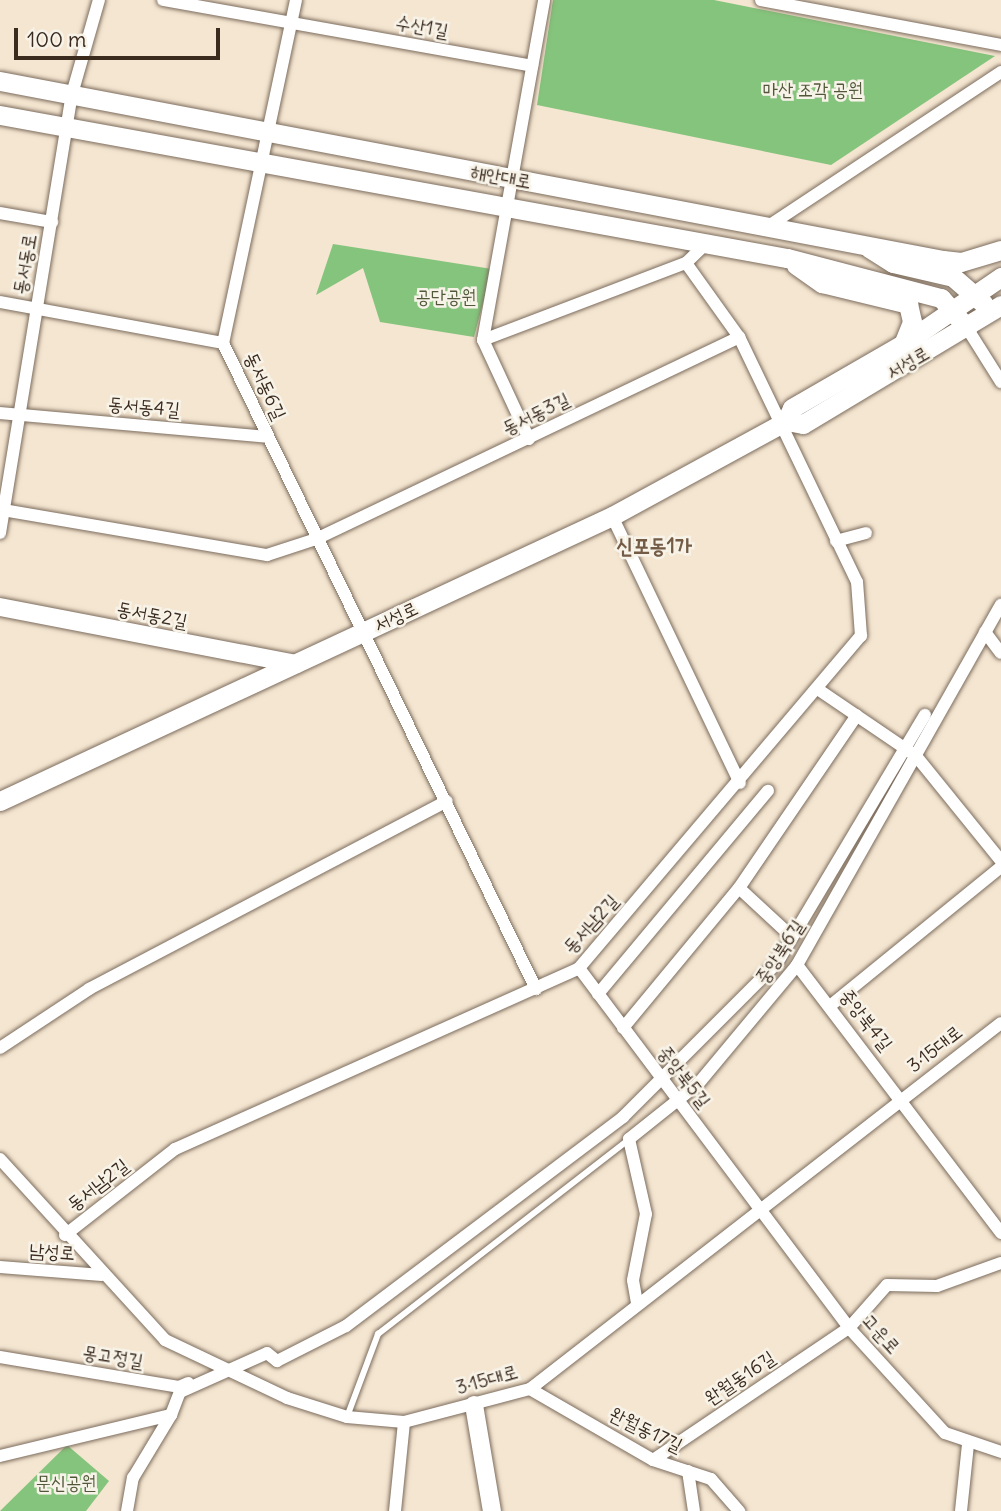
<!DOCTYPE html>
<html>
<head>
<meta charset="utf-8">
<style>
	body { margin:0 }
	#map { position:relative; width:1001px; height:1511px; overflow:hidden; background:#f5e6d1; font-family:Delius,"Poor Story",sans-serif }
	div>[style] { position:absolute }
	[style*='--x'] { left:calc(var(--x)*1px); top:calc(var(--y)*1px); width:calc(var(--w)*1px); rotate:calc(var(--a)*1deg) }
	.green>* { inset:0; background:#85c47c }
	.roads { filter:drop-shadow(0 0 2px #7c6c5d) drop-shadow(0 0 2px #7c6c5d) }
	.service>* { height:6px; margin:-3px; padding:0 3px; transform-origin:3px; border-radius:3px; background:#fff }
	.minor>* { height:12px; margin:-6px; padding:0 6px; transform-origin:6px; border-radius:6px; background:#fff }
	.secondary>* { height:18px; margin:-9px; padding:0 9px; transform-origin:9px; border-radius:9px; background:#fff }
	.primary>* { height:19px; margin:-9.5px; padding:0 9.5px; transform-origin:9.5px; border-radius:9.5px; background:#fff }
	span { translate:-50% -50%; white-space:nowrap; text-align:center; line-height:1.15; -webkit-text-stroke:5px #f7f3e8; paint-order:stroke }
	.street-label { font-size:19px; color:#3b2a1e }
	.park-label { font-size:19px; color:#51583a }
	.neighbourhood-label { font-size:21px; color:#745b46; font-weight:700 }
	.scale { position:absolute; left:14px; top:28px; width:206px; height:32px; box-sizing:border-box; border:4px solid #3b2a1e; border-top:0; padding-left:9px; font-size:21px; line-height:24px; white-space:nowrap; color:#3b2a1e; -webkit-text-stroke:5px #f7f3e8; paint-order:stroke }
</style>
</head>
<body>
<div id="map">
	<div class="green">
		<i style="clip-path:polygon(553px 0,714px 0,995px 56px,831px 165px,537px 105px)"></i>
		<i style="clip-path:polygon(333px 244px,492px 269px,474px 337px,380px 322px,363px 268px,316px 295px)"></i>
		<i style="clip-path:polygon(67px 1445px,109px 1481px,86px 1511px,0 1511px)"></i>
	</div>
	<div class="roads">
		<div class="service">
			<i style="--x:347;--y:1417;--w:89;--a:-69.5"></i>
			<i style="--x:378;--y:1334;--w:318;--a:-37.8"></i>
		</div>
		<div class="minor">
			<i style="--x:163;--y:0;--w:375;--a:10.1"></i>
			<i style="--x:296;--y:0;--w:351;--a:102"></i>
			<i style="--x:223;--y:343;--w:718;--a:64.15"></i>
			<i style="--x:761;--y:0;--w:244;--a:10.6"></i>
			<i style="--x:0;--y:213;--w:53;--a:9.8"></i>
			<i style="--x:770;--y:225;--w:277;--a:-33.5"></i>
			<i style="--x:0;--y:302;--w:227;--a:10.4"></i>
			<i style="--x:967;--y:328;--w:64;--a:57.8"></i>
			<i style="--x:483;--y:340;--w:217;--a:-20.8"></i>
			<i style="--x:686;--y:263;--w:28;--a:-44"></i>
			<i style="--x:0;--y:413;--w:268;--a:5.1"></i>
			<i style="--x:529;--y:439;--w:109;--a:-114.9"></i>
			<i style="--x:483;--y:340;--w:345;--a:-79.8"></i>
			<i style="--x:3;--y:510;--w:268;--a:9.7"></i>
			<i style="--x:267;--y:555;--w:52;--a:-18.1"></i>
			<i style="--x:316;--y:539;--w:469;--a:-25.5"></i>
			<i style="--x:612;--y:516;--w:296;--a:64.4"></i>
			<i style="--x:0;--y:533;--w:445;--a:-80.7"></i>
			<i style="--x:72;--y:94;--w:98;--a:-74"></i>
			<i style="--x:836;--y:541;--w:31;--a:-15"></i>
			<i style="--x:985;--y:632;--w:26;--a:53"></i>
			<i style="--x:819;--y:690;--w:117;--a:34.2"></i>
			<i style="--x:916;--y:756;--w:135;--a:51"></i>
			<i style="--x:792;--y:937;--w:72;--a:-137.2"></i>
			<i style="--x:739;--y:888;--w:209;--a:-55.7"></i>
			<i style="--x:797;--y:965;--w:337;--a:52.7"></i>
			<i style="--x:579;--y:968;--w:450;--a:53.1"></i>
			<i style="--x:849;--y:1328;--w:142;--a:47.6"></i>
			<i style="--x:945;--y:1433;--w:59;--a:18.7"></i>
			<i style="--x:598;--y:994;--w:265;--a:-50.1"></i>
			<i style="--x:831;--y:1005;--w:219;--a:-39.1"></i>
			<i style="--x:623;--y:1028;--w:182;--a:-50.4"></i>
			<i style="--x:0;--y:1048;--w:107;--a:-33.5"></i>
			<i style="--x:89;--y:989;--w:404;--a:-27.7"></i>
			<i style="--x:0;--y:1159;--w:245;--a:47.6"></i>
			<i style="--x:165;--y:1340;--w:135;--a:25.4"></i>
			<i style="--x:287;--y:1398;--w:63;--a:17.6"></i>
			<i style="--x:347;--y:1417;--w:57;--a:5"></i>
			<i style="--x:404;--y:1422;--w:130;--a:-14.7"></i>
			<i style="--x:530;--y:1389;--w:596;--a:-37.85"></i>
			<i style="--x:65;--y:1235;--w:140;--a:-38"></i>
			<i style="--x:175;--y:1149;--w:443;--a:-24.1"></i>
			<i style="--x:579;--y:968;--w:436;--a:-49.7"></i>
			<i style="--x:861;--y:636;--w:54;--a:-94.2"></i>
			<i style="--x:857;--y:582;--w:272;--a:-115.7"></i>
			<i style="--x:739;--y:337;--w:91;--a:-125.6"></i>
			<i style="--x:0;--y:1267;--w:102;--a:4.5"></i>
			<i style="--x:637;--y:1303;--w:23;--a:-100"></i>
			<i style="--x:633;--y:1280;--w:67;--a:-78.9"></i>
			<i style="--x:646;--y:1214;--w:77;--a:-102.8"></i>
			<i style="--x:629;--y:1139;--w:88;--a:-38.6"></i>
			<i style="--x:698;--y:1084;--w:155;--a:-50.2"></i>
			<i style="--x:797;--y:965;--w:414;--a:-60.5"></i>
			<i style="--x:0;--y:1357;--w:181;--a:9.5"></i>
			<i style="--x:179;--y:1387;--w:10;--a:-24"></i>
			<i style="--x:530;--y:1389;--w:142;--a:30"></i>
			<i style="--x:653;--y:1460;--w:61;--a:18.1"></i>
			<i style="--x:711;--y:1479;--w:43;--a:48.8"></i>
			<i style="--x:0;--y:1456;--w:176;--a:-13.5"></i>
			<i style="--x:171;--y:1415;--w:25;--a:-69"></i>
			<i style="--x:180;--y:1392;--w:95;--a:-24.1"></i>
			<i style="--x:267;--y:1353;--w:13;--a:39"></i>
			<i style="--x:277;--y:1361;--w:77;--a:-26.9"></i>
			<i style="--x:346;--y:1326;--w:347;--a:-37"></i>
			<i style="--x:623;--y:1117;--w:218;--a:-45"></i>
			<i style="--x:777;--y:963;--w:289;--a:-59.2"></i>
			<i style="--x:653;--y:1460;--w:236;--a:-34"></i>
			<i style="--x:849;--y:1328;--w:57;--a:-48.5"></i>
			<i style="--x:887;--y:1285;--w:50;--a:1.1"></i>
			<i style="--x:937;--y:1286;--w:68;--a:-19.8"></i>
			<i style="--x:688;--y:1471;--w:40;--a:81.5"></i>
			<i style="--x:127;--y:1511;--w:34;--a:-80"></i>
			<i style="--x:133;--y:1478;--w:74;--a:-58.9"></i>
			<i style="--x:395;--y:1511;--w:89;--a:-84.2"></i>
			<i style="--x:961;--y:1511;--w:67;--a:-84"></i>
		</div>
		<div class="secondary">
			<i style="--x:0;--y:607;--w:302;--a:10.9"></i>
			<i style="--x:474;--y:1405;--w:108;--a:80.4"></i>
		</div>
		<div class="primary">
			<i style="--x:0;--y:81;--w:960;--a:10.75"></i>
			<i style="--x:943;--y:260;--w:18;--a:6"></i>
			<i style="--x:961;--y:262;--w:42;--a:-16.7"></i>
			<i style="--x:0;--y:115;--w:800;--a:10.3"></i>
			<i style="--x:787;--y:258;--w:159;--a:14.6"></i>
			<i style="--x:941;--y:298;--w:40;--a:49"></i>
			<i style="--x:869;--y:248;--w:28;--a:32"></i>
			<i style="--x:893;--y:263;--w:62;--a:13.1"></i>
			<i style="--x:953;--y:277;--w:40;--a:41"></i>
			<i style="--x:796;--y:265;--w:32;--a:35"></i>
			<i style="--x:822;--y:283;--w:89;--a:13.7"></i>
			<i style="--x:908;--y:304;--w:18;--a:77"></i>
			<i style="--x:912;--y:322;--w:24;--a:112"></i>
			<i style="--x:786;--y:421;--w:14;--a:-65"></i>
			<i style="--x:792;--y:408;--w:128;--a:-30"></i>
			<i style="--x:903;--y:344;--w:119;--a:-34.4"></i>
			<i style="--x:0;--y:801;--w:675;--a:-24.97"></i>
			<i style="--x:612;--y:516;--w:198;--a:-28.6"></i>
			<i style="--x:786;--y:421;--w:17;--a:10"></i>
			<i style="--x:803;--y:424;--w:231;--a:-31"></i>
		</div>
	</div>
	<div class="street-label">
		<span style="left:422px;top:27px;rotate:10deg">수산1길</span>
		<span style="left:501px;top:177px;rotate:10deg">해안대로</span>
		<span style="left:25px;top:264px;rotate:-80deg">동서동로</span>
		<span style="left:908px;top:363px;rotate:-30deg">서성로</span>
		<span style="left:265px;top:386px;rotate:65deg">동서동6길</span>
		<span style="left:144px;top:407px;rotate:5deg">동서동4길</span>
		<span style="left:536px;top:414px;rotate:-26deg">동서동3길</span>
		<span style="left:152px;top:615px;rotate:11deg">동서동2길</span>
		<span style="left:396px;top:617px;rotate:-25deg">서성로</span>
		<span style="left:591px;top:924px;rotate:-48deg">동서남2길</span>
		<span style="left:780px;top:952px;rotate:-57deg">중앙북6길</span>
		<span style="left:866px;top:1020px;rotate:52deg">중앙북4길</span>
		<span style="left:935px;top:1049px;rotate:-38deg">3·15대로</span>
		<span style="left:684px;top:1077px;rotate:52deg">중앙북5길</span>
		<span style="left:98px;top:1185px;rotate:-38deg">동서남2길</span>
		<span style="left:52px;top:1252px;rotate:4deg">남성로</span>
		<span style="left:881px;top:1334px;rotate:48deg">고운로</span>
		<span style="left:113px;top:1357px;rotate:9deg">몽고정길</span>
		<span style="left:740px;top:1378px;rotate:-34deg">완월동16길</span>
		<span style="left:487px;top:1380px;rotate:-16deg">3·15대로</span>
		<span style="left:646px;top:1430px;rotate:26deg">완월동17길</span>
	</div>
	<div class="park-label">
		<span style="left:813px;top:90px">마산 조각 공원</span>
		<span style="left:446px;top:297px">공단공원</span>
		<span style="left:66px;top:1483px">문신공원</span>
	</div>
	<div class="neighbourhood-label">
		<span style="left:654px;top:546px">신포동1가</span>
	</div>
	<div class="scale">100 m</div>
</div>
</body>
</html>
